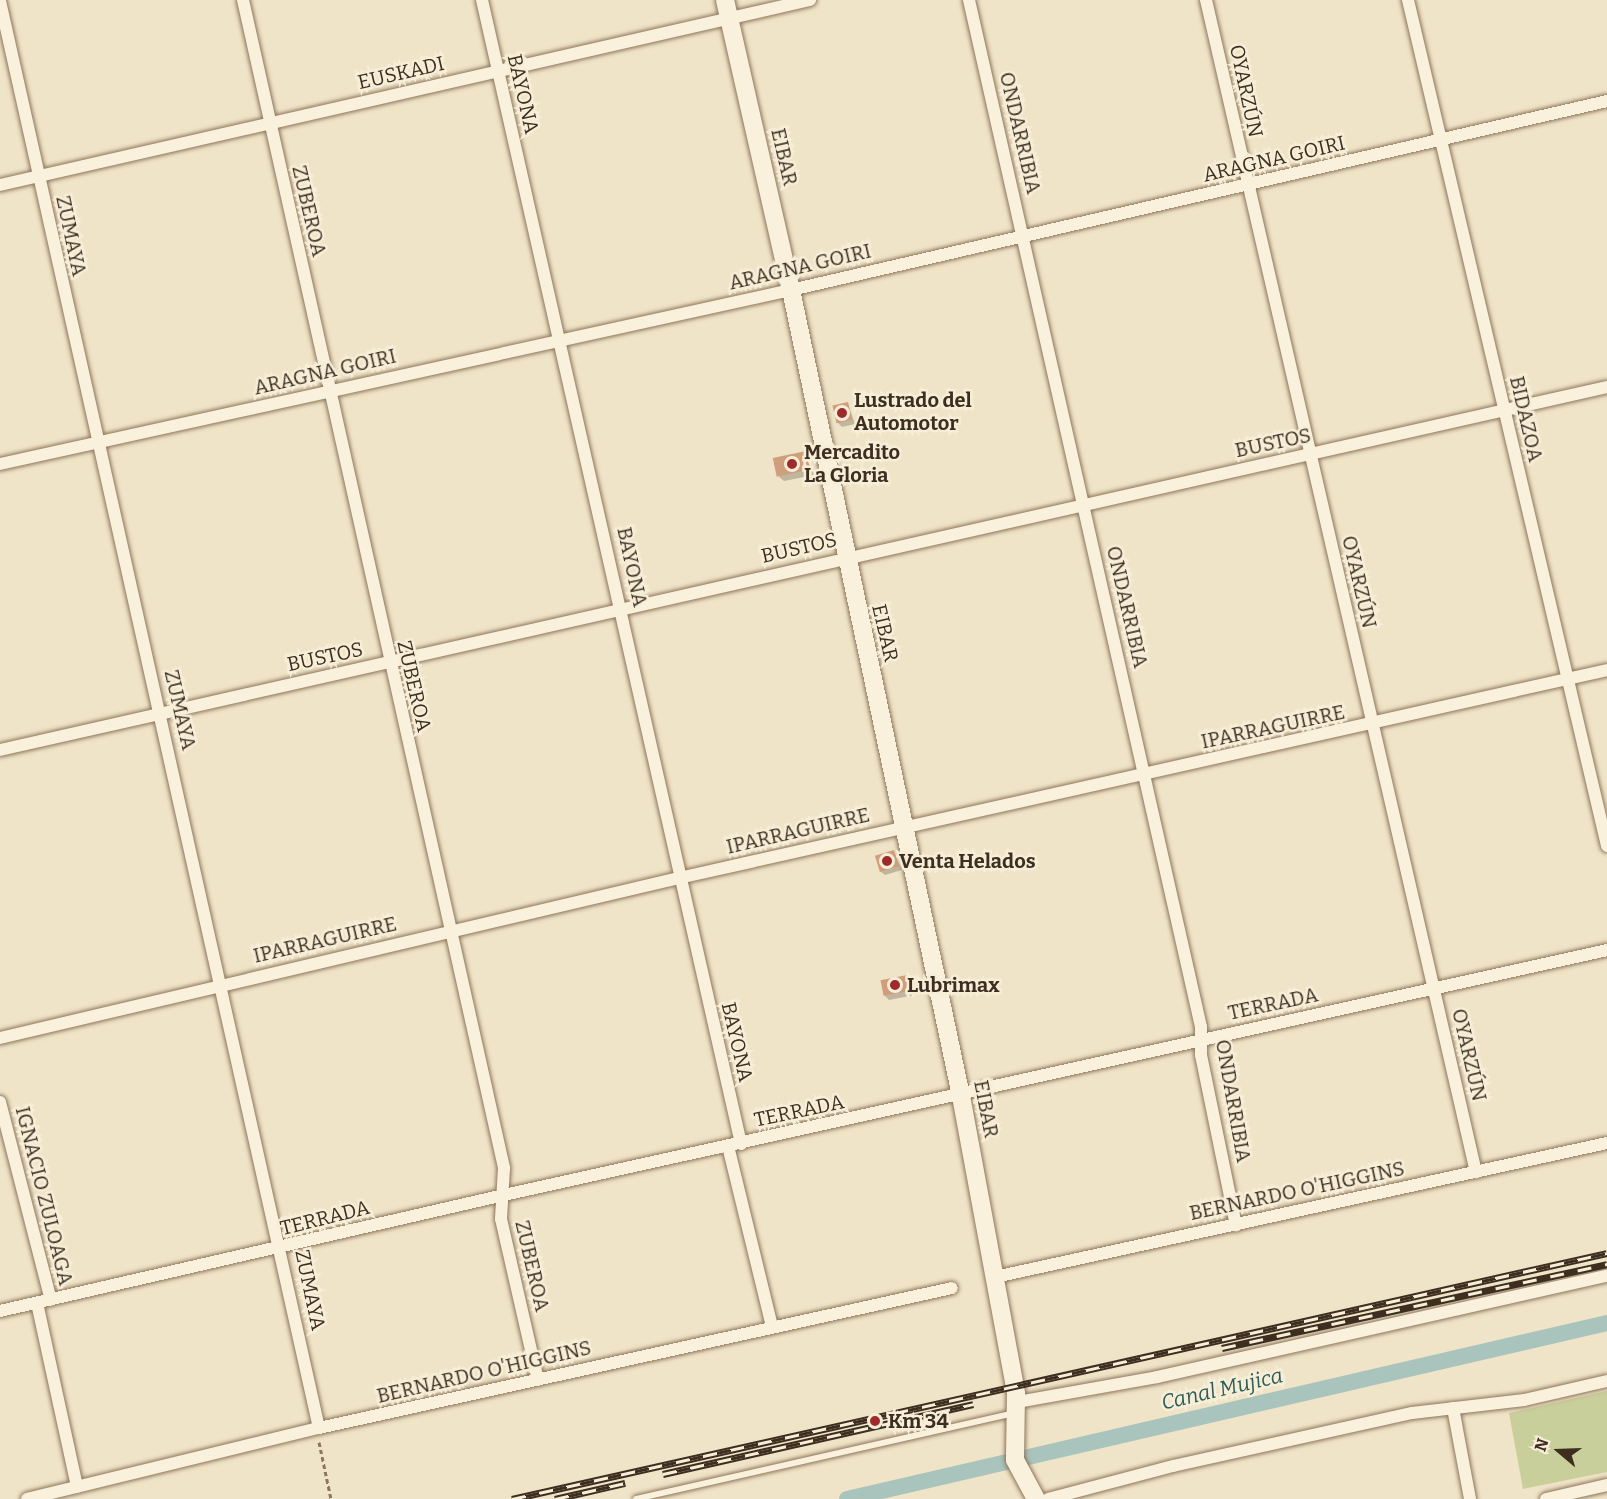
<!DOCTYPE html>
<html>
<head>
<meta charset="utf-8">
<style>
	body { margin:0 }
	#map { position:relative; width:1607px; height:1499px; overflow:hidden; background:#f0e4c8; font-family:Bitter,serif }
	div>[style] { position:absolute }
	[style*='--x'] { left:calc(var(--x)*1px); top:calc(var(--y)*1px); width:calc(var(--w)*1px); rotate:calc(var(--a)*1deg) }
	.green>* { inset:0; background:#c9cf9b }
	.shadow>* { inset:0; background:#0003 }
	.canal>* { height:16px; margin:-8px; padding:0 8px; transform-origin:8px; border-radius:8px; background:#a9c4bc }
	.building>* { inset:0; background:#cf9f7d; transform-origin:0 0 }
	.path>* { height:3px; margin-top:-1.5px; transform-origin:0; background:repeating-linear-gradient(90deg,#8d765c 0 4.5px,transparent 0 7.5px) }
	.roads { filter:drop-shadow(0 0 2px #8d765c) drop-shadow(0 0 2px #8d765c) }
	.lane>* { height:6px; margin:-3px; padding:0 3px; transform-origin:3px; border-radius:3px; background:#faf1dc }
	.street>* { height:12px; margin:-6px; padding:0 6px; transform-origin:6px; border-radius:6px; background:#faf1dc }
	.secondary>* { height:18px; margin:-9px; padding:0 9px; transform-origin:9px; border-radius:9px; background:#faf1dc }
	.rail>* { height:7px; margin-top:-3.5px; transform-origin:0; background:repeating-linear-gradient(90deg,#f7eed8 0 14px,#3d2e20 0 28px); box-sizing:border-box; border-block:2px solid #3d2e20 }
	.dots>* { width:16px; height:16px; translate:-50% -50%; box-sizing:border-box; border:3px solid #f7eed8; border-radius:50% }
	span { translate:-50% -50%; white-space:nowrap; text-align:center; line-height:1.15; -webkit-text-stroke:5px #f7eed8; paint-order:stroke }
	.street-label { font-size:20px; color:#3d2e20 }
	.poi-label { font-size:20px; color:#3d2e20; font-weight:700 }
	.left { translate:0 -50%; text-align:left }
	.water-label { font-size:21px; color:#2f5d5a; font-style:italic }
	.north { position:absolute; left:1529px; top:1421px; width:60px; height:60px; -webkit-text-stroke:4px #f7eed8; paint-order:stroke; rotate:289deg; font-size:16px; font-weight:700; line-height:24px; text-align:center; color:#3d2e20 }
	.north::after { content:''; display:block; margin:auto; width:21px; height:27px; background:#3d2e20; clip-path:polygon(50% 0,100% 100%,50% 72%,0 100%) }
</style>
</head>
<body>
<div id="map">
	<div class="green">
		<i style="clip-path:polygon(1607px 1391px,1607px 1472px,1523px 1489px,1509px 1413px)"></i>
	</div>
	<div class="shadow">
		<i style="clip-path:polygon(848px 404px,855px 424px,842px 427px,837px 422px)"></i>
		<i style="clip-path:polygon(806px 453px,814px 475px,784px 481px,779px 477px)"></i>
		<i style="clip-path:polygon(894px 852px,902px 870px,885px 875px,880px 871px)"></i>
		<i style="clip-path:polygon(907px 977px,914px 995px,889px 1000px,884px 995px)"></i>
	</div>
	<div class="canal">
		<i style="--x:847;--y:1499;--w:780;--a:-13.04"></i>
	</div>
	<div class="building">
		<i style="left:848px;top:402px;width:18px;height:16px;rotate:77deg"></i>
		<i style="left:806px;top:451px;width:19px;height:34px;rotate:78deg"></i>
		<i style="left:894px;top:850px;width:17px;height:20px;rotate:73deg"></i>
		<i style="left:907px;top:975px;width:16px;height:27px;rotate:79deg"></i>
	</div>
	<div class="path">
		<i style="--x:319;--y:1442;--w:58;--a:78.1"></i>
	</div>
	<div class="roads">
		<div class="lane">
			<i style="--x:636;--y:1499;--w:389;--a:-12.8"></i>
		</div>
		<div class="street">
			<i style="--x:243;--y:0;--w:1197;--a:77.4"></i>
			<i style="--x:504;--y:1168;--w:51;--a:93.4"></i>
			<i style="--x:501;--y:1219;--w:165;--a:77.1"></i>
			<i style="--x:482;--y:0;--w:1173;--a:77.24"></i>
			<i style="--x:969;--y:0;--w:1053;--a:77.27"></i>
			<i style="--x:1201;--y:1027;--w:28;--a:90"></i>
			<i style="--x:1201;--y:1055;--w:174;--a:78.4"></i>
			<i style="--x:1206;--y:0;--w:1203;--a:77.03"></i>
			<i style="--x:1408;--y:0;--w:869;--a:76.76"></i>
			<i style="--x:0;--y:1;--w:1462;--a:77.4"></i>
			<i style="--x:0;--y:185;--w:831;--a:-12.87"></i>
			<i style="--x:0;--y:464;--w:810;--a:-12.41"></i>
			<i style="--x:791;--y:290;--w:838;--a:-13.04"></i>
			<i style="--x:0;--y:750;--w:1647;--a:-12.73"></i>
			<i style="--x:0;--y:1038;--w:698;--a:-13.26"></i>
			<i style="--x:679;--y:878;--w:951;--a:-12.63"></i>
			<i style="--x:0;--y:1102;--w:204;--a:75.6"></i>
			<i style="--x:728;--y:1146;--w:186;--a:76.3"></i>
			<i style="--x:995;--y:1277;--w:626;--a:-12.35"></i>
			<i style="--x:37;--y:1303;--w:188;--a:77.7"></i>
			<i style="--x:0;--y:1311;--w:517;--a:-12.96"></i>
			<i style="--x:504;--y:1195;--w:1130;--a:-12.52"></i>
			<i style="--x:1017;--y:1402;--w:142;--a:-10.1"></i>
			<i style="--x:1157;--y:1377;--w:461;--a:-12.7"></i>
			<i style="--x:1453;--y:1408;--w:93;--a:79.4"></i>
			<i style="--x:27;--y:1499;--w:301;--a:-13.7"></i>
			<i style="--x:319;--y:1428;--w:648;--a:-12.47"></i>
			<i style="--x:1048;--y:1499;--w:129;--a:-14.8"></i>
			<i style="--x:1173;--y:1466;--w:245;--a:-12.5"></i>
			<i style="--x:1412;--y:1413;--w:113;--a:-6.6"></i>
			<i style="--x:1524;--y:1400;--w:85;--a:-12.9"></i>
			<i style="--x:1546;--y:1499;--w:63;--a:-12.9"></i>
		</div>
		<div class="secondary">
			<i style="--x:725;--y:0;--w:297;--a:77.2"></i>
			<i style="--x:791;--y:290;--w:824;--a:78.09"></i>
			<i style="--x:961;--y:1096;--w:303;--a:79.5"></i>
			<i style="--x:1016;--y:1394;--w:66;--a:90.9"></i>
			<i style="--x:1015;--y:1460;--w:44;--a:61.7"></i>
		</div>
	</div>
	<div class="rail">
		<i style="--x:1222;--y:1348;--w:394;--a:-12.3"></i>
		<i style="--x:663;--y:1474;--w:318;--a:-12.7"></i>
		<i style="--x:512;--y:1499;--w:1122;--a:-12.66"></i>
		<i style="--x:555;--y:1499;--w:72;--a:-12.9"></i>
	</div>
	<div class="dots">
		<i style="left:842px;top:413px;background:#9e2a2b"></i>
		<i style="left:792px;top:464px;background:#9e2a2b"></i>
		<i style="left:887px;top:861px;background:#9e2a2b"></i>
		<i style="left:895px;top:985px;background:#9e2a2b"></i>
		<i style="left:875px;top:1421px;background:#9e2a2b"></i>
	</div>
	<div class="street-label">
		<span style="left:401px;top:73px;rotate:-13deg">EUSKADI</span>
		<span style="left:1246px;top:91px;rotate:78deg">OYARZÚN</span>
		<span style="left:523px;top:94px;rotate:77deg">BAYONA</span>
		<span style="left:1020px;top:133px;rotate:77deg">ONDARRIBIA</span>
		<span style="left:784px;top:157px;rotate:77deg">EIBAR</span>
		<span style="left:1274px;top:159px;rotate:-13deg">ARAGNA GOIRI</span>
		<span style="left:309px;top:211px;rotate:77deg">ZUBEROA</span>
		<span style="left:71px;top:236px;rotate:78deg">ZUMAYA</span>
		<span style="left:800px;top:267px;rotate:-13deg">ARAGNA GOIRI</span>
		<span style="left:325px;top:372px;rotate:-13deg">ARAGNA GOIRI</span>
		<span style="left:1526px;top:419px;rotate:77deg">BIDAZOA</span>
		<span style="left:1273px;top:443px;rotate:-12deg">BUSTOS</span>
		<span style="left:799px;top:548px;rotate:-13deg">BUSTOS</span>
		<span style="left:632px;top:567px;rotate:78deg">BAYONA</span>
		<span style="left:1359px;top:582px;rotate:77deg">OYARZÚN</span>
		<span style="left:1127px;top:607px;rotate:77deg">ONDARRIBIA</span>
		<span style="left:885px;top:633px;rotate:77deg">EIBAR</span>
		<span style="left:325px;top:657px;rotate:-12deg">BUSTOS</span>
		<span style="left:414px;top:686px;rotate:77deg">ZUBEROA</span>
		<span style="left:180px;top:710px;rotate:77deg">ZUMAYA</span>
		<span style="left:1273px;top:727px;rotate:-12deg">IPARRAGUIRRE</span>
		<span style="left:798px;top:831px;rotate:-13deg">IPARRAGUIRRE</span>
		<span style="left:325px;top:940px;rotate:-13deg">IPARRAGUIRRE</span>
		<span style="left:1273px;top:1004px;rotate:-12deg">TERRADA</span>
		<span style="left:737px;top:1042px;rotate:77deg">BAYONA</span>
		<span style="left:1469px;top:1055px;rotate:77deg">OYARZÚN</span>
		<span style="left:1233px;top:1101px;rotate:80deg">ONDARRIBIA</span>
		<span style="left:986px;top:1109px;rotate:79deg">EIBAR</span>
		<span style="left:799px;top:1111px;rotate:-12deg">TERRADA</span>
		<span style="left:1297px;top:1191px;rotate:-12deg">BERNARDO O'HIGGINS</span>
		<span style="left:44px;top:1196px;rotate:76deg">IGNACIO ZULOAGA</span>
		<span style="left:325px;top:1218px;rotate:-14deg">TERRADA</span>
		<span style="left:532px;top:1266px;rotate:77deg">ZUBEROA</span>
		<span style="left:310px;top:1290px;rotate:78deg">ZUMAYA</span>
		<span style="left:484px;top:1372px;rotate:-13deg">BERNARDO O'HIGGINS</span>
	</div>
	<div class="poi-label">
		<span class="left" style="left:854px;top:412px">Lustrado del<br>Automotor</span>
		<span class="left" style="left:804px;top:464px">Mercadito<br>La Gloria</span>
		<span class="left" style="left:899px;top:861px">Venta Helados</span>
		<span class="left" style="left:907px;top:985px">Lubrimax</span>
		<span class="left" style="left:888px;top:1421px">Km 34</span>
	</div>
	<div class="water-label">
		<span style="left:1222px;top:1389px;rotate:-13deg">Canal Mujica</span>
	</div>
	<div class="north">N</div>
</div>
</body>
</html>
